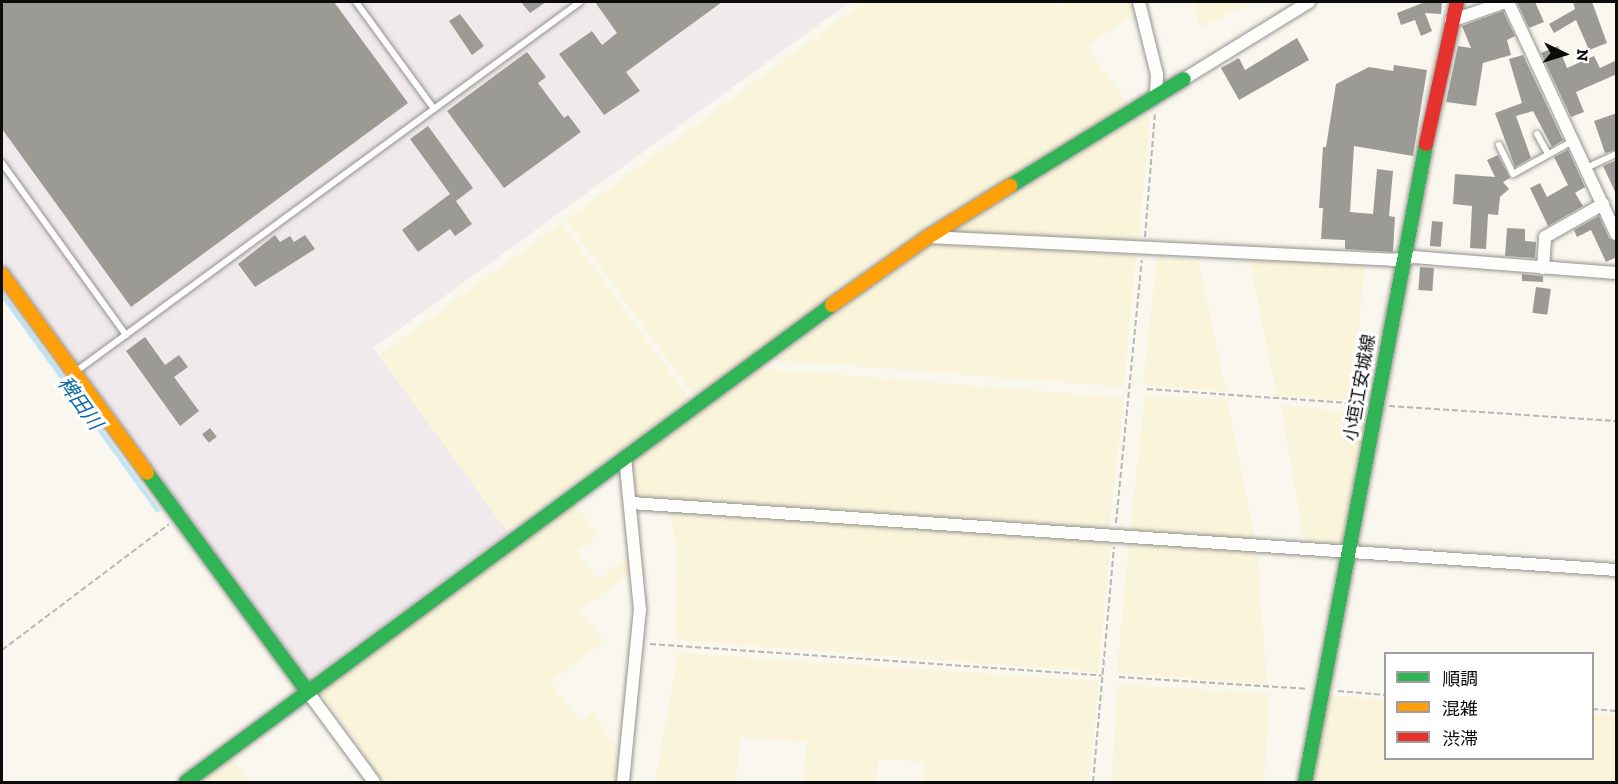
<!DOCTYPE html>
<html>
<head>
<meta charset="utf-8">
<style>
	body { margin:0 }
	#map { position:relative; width:1618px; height:784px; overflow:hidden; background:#faf7ef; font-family:"Zilla Slab","Noto Sans JP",serif }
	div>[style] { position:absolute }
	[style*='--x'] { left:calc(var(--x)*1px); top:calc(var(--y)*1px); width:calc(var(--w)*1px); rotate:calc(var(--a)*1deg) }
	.industrial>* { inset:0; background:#f1eaed }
	.farmland>* { inset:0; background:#f9f4da; transform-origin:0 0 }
	.stream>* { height:4px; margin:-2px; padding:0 2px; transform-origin:2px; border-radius:2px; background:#c2e7f8 }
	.building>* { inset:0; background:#9c9a95; transform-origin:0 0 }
	.path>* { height:2px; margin-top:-1px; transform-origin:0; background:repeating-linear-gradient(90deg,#b7b6b5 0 6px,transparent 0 9px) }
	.roads { filter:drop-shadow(0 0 2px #93928e) drop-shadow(0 0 2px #93928e) }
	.lane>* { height:6px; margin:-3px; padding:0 3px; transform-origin:3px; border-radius:3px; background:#fefefd }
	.street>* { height:12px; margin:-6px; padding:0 6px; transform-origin:6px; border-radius:6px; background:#fefefd }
	.fast>* { height:14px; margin:-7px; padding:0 7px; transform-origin:7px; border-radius:7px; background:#30b455 }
	.slow>* { height:14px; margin:-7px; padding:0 7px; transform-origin:7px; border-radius:7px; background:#ff9f0a }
	.jam>* { height:14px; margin:-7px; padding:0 7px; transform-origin:7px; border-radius:7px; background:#e5322d }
	span { translate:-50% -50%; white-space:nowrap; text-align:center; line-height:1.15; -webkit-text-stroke:6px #fff; paint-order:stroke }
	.street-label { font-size:18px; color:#0c0c0c }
	.water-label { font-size:20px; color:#0b69a8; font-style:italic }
	.frame { position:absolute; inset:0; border:3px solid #0c0c0c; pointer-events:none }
	.legend { position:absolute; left:1384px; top:652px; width:210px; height:108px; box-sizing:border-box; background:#fff; border:2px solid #9e9e9e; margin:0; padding:8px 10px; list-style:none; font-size:18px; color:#0c0c0c }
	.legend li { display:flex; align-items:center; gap:12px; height:30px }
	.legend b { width:30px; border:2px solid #9e9e9e }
	.north { position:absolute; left:1534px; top:24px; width:60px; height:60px; -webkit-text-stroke:4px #fff; paint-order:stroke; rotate:94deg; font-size:16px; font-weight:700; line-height:24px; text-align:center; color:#0c0c0c }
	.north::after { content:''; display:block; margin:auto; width:21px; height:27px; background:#0c0c0c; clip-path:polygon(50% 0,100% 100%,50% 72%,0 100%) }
</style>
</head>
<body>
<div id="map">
	<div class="industrial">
		<i style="clip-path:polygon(2px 2px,850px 2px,373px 348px,509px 532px,313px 676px,304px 673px,2px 261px)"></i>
	</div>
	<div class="farmland">
		<i style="clip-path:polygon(863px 2px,1054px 2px,1058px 7px,1066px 2px,1132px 2px,1135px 14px,1086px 47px,1128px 104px,694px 395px,566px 220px)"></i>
		<i style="clip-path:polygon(1195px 2px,1253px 2px,1200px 28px)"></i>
		<i style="clip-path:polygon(1144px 115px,1150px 118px,1138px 243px,951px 234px)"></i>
		<i style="left:561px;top:223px;width:218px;height:225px;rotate:54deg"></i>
		<i style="clip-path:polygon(932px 243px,1136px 255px,1124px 387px,774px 360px)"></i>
		<i style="clip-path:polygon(1157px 258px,1198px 259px,1226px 391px,1143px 385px)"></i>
		<i style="clip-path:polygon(1249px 258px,1364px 265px,1353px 400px,1277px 397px)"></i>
		<i style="clip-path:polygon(759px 368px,1124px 398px,1109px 529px,635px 499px,630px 463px)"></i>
		<i style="clip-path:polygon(1145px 396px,1227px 399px,1255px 540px,1130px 531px)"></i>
		<i style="clip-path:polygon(1281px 405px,1366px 414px,1341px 546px,1305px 545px)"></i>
		<i style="clip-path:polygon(574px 504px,599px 535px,577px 552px,598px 580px,631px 554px,632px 573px,580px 610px,604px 641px,550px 682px,581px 722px,593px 714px,619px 749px,616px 782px,383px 782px,321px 692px)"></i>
		<i style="clip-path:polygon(670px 510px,1111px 542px,1098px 672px,676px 640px,677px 553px)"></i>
		<i style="clip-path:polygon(1129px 542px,1257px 550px,1267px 684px,1117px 673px)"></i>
		<i style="clip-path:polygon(678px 653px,1099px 681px,1089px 782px,923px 782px,926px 762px,879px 759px,876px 782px,803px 782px,807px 742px,740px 737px,736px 782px,655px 782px)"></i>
		<i style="left:1117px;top:685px;width:152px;height:98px;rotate:3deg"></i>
		<i style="clip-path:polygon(1327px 695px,1385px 700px,1386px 758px,1592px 758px,1593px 714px,1616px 716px,1616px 782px,1313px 782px)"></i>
		<i style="clip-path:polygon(232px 758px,250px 782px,199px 782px)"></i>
	</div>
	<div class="stream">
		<i style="--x:2;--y:295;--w:266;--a:54.2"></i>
	</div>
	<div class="building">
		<i style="clip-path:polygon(2px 2px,334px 2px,408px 103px,131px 307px,2px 129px)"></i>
		<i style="clip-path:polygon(521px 2px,546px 2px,530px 13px)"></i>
		<i style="clip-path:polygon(595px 2px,722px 2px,626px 72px,640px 91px,604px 115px,559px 54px,592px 31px,602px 45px,617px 33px)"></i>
		<i style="clip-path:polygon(1425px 2px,1442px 2px,1441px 14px,1425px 13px,1432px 31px,1421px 36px,1415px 20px,1401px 25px,1397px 13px)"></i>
		<i style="clip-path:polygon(1517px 2px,1535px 2px,1544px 22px,1529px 28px)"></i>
		<i style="clip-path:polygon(1573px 2px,1592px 2px,1607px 43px,1589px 50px,1576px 20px,1554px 33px,1549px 24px,1575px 9px)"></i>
		<i style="clip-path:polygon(1503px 11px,1515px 36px,1507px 40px,1511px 55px,1483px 63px,1476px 106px,1446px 102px,1458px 46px,1471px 48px,1462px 26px)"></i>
		<i style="clip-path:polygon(460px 14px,484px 46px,472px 55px,449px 21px)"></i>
		<i style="clip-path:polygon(1297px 38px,1309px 60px,1239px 100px,1221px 68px,1239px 58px,1245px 70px)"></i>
		<i style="clip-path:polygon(1558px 46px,1567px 68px,1594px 56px,1600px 68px,1617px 60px,1617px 74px,1576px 92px,1584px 112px,1571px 117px,1541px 53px)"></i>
		<i style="clip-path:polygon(527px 52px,546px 77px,538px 83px,564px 118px,568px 115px,581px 132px,504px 188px,447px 111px)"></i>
		<i style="clip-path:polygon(1523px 55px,1563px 140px,1552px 147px,1533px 111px,1516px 116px,1531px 158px,1515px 167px,1495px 113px,1522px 103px,1509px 59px)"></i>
		<i style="clip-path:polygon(1394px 65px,1427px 70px,1413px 156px,1354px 146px,1350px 212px,1373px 214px,1377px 169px,1393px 171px,1389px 216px,1395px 217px,1393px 252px,1345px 249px,1345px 240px,1321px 239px,1323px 208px,1319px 208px,1323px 147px,1326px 147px,1336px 84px,1369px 67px,1393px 71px)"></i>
		<i style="clip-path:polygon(1617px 113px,1617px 150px,1605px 153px,1594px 121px)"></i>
		<i style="clip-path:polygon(428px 126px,473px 188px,456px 201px,472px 224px,455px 236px,450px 229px,418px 252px,402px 230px,450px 194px,410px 139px)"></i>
		<i style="clip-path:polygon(1568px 150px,1585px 187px,1575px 193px,1583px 206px,1548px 226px,1530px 188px,1540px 183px,1547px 197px,1568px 185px,1554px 157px)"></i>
		<i style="clip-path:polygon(1498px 155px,1510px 178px,1503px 182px,1509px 189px,1500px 197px,1498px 215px,1488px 214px,1486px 249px,1470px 248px,1472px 206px,1453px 204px,1455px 174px,1495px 177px,1487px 160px)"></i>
		<i style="clip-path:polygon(1617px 160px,1617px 196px,1603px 166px)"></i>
		<i style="clip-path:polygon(1599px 216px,1609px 238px,1617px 242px,1617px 257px,1606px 262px,1591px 230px,1577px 237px,1574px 230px)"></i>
		<i style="left:1432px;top:221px;width:11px;height:25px;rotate:5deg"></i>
		<i style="clip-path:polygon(1507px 228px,1525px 229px,1525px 241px,1536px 242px,1535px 258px,1505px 256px)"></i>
		<i style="clip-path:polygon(275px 235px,280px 242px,290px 236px,294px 242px,305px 235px,315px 249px,255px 287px,238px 264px)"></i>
		<i style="left:1420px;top:267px;width:14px;height:23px;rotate:4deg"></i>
		<i style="clip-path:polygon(1522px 274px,1543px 276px,1543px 282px,1522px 281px)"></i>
		<i style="left:1536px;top:287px;width:15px;height:26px;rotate:8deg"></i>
		<i style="clip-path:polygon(145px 337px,165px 365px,179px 355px,188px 367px,174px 377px,199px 411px,180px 426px,126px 351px)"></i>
		<i style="left:210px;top:428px;width:11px;height:10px;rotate:52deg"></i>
	</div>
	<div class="path">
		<i style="--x:1145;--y:237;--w:123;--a:-85.4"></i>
		<i style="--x:1147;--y:389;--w:213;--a:4"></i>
		<i style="--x:1389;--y:406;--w:227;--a:3.8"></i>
		<i style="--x:1116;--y:523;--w:264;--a:-84.4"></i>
		<i style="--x:650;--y:644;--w:453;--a:4"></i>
		<i style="--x:2;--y:650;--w:209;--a:-37"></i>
		<i style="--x:1119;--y:677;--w:189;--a:3.6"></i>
		<i style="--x:1338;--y:691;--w:48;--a:4.8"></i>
		<i style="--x:1592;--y:709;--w:24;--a:5"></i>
		<i style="--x:1093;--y:782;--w:236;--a:-84.9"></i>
	</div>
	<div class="roads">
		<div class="lane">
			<i style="--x:356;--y:2;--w:132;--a:53.9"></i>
			<i style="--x:1537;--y:134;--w:23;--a:61"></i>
			<i style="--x:1499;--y:145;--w:32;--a:64"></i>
			<i style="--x:1513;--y:174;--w:68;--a:-28.8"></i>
			<i style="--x:2;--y:163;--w:212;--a:54.2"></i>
			<i style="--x:1586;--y:168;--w:31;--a:-25"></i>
			<i style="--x:75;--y:372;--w:626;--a:-36.23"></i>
		</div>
		<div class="street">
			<i style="--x:1139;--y:2;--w:75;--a:76.1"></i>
			<i style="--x:1157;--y:75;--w:21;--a:93"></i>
			<i style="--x:1508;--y:2;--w:256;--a:65"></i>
			<i style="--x:1451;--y:21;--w:57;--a:-19.4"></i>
			<i style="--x:1184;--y:79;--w:147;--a:-31.6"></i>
			<i style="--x:928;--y:237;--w:465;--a:2.8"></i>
			<i style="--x:1392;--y:260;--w:21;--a:-8"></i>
			<i style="--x:1413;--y:257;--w:204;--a:4.5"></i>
			<i style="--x:1543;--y:268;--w:31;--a:-86"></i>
			<i style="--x:1545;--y:237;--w:67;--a:-29.6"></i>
			<i style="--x:631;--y:503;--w:987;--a:3.89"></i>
			<i style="--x:307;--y:691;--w:113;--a:53.6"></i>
			<i style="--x:623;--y:782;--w:173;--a:-84.4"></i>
			<i style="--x:640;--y:610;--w:153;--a:-95.6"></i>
		</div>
		<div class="fast">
			<i style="--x:1010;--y:186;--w:204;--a:-31.6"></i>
			<i style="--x:147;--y:473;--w:270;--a:53.7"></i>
			<i style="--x:186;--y:782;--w:803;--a:-36.44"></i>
			<i style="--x:1305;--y:782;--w:649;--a:-79.26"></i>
		</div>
		<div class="slow">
			<i style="--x:2;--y:274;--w:246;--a:53.9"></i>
			<i style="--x:832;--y:305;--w:118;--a:-35.3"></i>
			<i style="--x:928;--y:237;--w:97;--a:-31.9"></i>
		</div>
		<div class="jam">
			<i style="--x:1426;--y:144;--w:145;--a:-77.7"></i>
		</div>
	</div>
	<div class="street-label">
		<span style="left:1360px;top:388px;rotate:-80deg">小垣江安城線</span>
	</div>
	<div class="water-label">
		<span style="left:80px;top:403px;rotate:54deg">稗田川</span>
	</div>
	<div class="frame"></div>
	<ul class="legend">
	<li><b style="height:8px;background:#30b455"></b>順調</li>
	<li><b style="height:8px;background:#ff9f0a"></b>混雑</li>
	<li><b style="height:8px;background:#e5322d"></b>渋滞</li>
	</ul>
	<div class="north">N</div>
</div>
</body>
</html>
